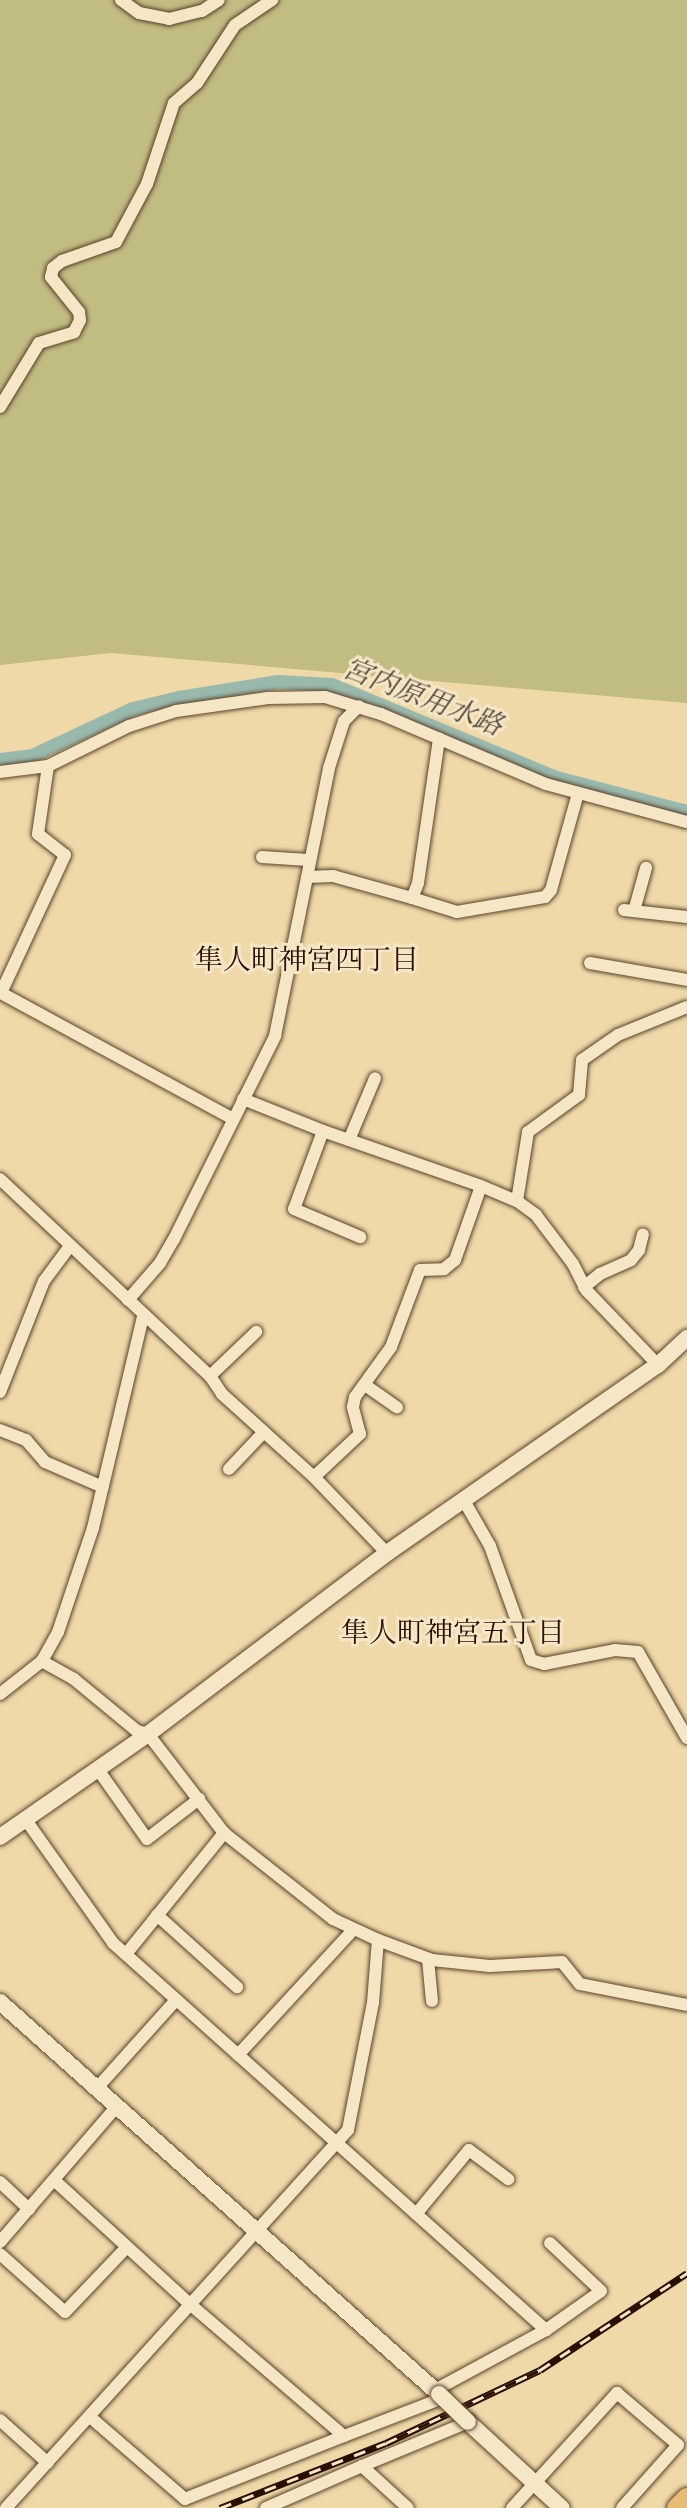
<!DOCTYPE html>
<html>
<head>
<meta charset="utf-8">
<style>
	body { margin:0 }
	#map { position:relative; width:687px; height:2508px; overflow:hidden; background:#efd9a8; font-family:"Gentium Book Plus","Noto Serif JP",serif }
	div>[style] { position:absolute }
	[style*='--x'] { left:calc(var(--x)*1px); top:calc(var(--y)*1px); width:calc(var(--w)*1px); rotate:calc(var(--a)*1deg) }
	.green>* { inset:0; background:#c1bc82 }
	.canal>* { height:14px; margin:-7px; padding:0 7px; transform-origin:7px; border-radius:7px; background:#9ab9ad }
	.roads { filter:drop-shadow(0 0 2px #5a422a) drop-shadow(0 0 2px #5a422a) }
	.minor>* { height:12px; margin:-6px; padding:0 6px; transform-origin:6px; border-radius:6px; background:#f5e6c6 }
	.tertiary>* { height:16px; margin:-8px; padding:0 8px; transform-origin:8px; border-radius:8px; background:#f5e6c6 }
	.trunk>* { height:20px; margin:-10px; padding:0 10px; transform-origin:10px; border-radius:10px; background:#e8bc74 }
	.rail>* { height:7px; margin-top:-3.5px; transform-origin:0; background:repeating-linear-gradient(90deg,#f5e6c6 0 12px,#290f00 0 24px); box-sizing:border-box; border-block:2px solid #290f00 }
	.bridges { filter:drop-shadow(0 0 2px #5a422a) drop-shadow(0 0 2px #5a422a) }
	.tertiary-bridge>* { height:16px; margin:-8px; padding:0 8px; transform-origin:8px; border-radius:8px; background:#f5e6c6 }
	span { translate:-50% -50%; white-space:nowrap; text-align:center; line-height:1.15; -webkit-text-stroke:6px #f5e6c6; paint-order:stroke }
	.water-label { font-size:28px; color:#514a3d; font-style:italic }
	.neighbourhood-label { font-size:28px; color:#290f00 }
</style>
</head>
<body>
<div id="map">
	<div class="green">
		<i style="clip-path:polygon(0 0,687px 0,687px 703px,111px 653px,0 665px)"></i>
	</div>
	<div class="canal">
		<i style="--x:0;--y:760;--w:32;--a:-7"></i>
		<i style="--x:32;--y:756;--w:111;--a:-25"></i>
		<i style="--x:133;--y:709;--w:47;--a:-13.4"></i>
		<i style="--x:179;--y:698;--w:100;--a:-9.2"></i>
		<i style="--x:278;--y:682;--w:54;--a:3.2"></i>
		<i style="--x:332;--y:685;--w:243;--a:22.5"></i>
		<i style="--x:557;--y:778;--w:134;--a:14.7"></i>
	</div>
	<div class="roads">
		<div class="minor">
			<i style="--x:121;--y:0;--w:22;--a:36"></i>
			<i style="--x:139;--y:13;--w:31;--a:11"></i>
			<i style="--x:169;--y:19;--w:34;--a:-14"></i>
			<i style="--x:202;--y:11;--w:20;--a:-33"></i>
			<i style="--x:0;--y:407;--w:75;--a:-58.6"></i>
			<i style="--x:39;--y:343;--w:37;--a:-17"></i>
			<i style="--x:74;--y:332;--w:13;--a:-63"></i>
			<i style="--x:80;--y:320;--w:8;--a:-97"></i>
			<i style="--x:79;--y:312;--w:45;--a:-128.7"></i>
			<i style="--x:51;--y:277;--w:9;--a:-77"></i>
			<i style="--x:53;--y:268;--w:11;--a:-38"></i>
			<i style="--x:62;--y:261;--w:57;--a:-19.4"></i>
			<i style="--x:116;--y:242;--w:66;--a:-61.9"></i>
			<i style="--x:147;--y:184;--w:85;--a:-71.6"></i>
			<i style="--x:174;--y:103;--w:30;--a:-41"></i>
			<i style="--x:197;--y:83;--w:69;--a:-56.8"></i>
			<i style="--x:235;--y:25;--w:45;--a:-34"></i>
			<i style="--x:48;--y:766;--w:69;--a:98.4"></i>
			<i style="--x:38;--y:834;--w:34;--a:38"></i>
			<i style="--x:65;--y:855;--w:152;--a:114.9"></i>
			<i style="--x:1;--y:993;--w:264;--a:28.5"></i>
			<i style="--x:0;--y:772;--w:48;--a:-7.1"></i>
			<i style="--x:48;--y:766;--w:90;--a:-26.3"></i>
			<i style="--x:129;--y:726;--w:49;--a:-17.7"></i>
			<i style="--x:176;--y:711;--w:93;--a:-8"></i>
			<i style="--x:268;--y:698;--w:57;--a:-1"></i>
			<i style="--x:325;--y:697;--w:59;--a:16.9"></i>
			<i style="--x:381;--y:714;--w:179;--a:23"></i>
			<i style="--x:546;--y:784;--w:146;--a:15.1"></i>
			<i style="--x:262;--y:857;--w:46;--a:3.7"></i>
			<i style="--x:307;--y:877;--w:26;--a:-2"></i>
			<i style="--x:333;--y:876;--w:82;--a:15.6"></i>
			<i style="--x:412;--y:898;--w:16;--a:-68"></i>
			<i style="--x:418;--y:883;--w:146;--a:-81.7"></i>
			<i style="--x:412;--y:898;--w:47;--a:17.3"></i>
			<i style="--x:457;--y:912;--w:89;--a:-9.7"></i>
			<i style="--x:545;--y:897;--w:9;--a:-49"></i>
			<i style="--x:551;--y:890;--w:101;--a:-74.4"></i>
			<i style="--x:624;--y:910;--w:63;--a:6.3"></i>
			<i style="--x:634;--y:911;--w:45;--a:-74.4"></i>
			<i style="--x:590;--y:963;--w:98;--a:9.9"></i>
			<i style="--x:243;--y:1099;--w:86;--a:21.8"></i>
			<i style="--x:323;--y:1131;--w:167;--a:19.2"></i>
			<i style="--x:323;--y:1131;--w:83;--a:110.4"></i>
			<i style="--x:294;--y:1209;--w:72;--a:23"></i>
			<i style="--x:349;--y:1140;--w:67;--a:-67.2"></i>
			<i style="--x:0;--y:1179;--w:288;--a:43.2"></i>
			<i style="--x:210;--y:1376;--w:22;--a:56"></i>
			<i style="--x:222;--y:1394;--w:124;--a:42.1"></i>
			<i style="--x:314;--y:1477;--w:105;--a:46.2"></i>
			<i style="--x:517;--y:1201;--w:70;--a:-80.9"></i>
			<i style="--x:528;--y:1132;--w:63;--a:-36"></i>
			<i style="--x:579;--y:1095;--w:35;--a:-85"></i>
			<i style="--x:582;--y:1060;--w:44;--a:-34.8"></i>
			<i style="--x:618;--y:1035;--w:74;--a:-22.1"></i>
			<i style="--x:584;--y:1287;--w:21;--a:-39"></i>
			<i style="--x:600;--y:1274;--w:34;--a:-24"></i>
			<i style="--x:631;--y:1260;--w:13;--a:-51"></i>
			<i style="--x:639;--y:1250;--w:16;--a:-76"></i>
			<i style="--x:128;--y:1300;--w:49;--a:-49.1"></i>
			<i style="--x:160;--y:1263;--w:28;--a:-60"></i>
			<i style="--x:174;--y:1239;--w:227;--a:-63.5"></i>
			<i style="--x:275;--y:1036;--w:273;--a:-78.6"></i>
			<i style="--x:329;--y:768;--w:49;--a:-72.3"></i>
			<i style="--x:344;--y:721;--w:21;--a:-45"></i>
			<i style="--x:210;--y:1376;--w:64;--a:-43.7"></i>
			<i style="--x:365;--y:1385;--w:39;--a:35"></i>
			<i style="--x:0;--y:1392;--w:119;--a:-68.4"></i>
			<i style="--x:44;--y:1281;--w:44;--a:-53.4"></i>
			<i style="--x:0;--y:1430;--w:28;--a:21"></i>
			<i style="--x:26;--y:1440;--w:29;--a:49"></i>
			<i style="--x:45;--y:1462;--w:63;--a:23.3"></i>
			<i style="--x:229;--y:1469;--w:51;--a:-46.6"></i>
			<i style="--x:314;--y:1477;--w:63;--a:-43.1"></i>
			<i style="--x:360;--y:1434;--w:28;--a:-105"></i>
			<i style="--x:353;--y:1407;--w:10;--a:-79"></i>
			<i style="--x:355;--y:1397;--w:62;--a:-54.2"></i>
			<i style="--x:391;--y:1347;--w:82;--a:-69.4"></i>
			<i style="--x:420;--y:1270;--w:24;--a:-2"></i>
			<i style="--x:444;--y:1269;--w:14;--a:-39"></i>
			<i style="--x:455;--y:1260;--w:78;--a:-70.6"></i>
			<i style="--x:481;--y:1186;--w:39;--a:23"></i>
			<i style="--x:517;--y:1201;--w:24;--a:36"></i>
			<i style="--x:536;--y:1215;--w:61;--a:52.9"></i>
			<i style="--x:573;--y:1264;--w:30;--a:63"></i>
			<i style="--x:587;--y:1291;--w:103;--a:46.2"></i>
			<i style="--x:463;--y:1499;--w:54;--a:60.1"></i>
			<i style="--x:490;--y:1546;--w:121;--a:70.2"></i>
			<i style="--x:531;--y:1660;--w:14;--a:17"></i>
			<i style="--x:544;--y:1664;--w:72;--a:-11.2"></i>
			<i style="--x:615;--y:1650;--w:23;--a:5"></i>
			<i style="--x:638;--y:1652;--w:99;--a:60.3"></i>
			<i style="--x:0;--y:1694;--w:53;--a:-38.2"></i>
			<i style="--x:42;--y:1661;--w:33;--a:-61"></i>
			<i style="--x:58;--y:1632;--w:110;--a:-71.4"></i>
			<i style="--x:93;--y:1528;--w:218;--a:-76.7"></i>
			<i style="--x:99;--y:1771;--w:83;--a:54.8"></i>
			<i style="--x:147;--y:1839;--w:66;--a:-37.6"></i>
			<i style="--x:26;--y:1820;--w:151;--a:54.7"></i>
			<i style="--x:113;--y:1943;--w:581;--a:41.79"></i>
			<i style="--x:546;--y:2330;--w:126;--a:151.6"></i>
			<i style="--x:157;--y:1915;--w:108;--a:42"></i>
			<i style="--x:378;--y:1940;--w:58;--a:20.3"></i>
			<i style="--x:432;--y:1960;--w:58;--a:5.9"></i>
			<i style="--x:490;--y:1966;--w:72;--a:-3.2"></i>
			<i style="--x:562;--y:1962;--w:28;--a:51"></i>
			<i style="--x:580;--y:1984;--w:109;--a:11.1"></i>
			<i style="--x:126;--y:1954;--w:156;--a:-51"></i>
			<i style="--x:428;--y:1959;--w:42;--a:84.6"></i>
			<i style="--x:238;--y:2055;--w:170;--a:-47.4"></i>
			<i style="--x:97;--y:2088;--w:118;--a:-48.1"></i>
			<i style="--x:54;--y:2180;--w:185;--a:42.4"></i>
			<i style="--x:191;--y:2305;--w:201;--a:40.6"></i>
			<i style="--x:344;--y:2436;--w:171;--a:158.4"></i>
			<i style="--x:185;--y:2499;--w:125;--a:-139.2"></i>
			<i style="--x:0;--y:2182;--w:40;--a:43"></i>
			<i style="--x:416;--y:2214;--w:83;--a:-50.4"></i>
			<i style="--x:469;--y:2150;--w:49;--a:36.6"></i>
			<i style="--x:0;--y:2242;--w:179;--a:-49.3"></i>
			<i style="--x:0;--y:2254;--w:87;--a:41.7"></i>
			<i style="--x:65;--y:2312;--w:90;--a:-46.4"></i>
			<i style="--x:546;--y:2330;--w:67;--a:-35.3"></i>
			<i style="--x:601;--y:2291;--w:70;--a:-136.7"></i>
			<i style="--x:0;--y:2420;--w:64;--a:41.9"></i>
			<i style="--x:344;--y:2436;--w:106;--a:-21"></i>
			<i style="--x:362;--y:2466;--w:115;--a:-22.5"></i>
			<i style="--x:6;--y:2508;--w:510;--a:-47.86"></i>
			<i style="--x:348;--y:2130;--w:129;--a:-78.9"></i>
			<i style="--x:373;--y:2003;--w:63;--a:-85.5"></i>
			<i style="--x:378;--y:1940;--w:50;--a:-155"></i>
			<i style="--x:333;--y:1919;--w:139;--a:-141.7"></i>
			<i style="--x:224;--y:1833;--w:125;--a:-127.5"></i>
			<i style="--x:148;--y:1734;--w:11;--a:-165"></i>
			<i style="--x:137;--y:1731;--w:82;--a:-140.5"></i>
			<i style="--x:74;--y:1679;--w:37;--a:-151"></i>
			<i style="--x:266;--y:2508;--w:105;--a:-23.6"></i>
			<i style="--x:362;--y:2466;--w:62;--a:42.4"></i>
			<i style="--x:512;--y:2508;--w:156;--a:-47.6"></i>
			<i style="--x:617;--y:2393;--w:80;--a:40.4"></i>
			<i style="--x:678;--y:2445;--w:84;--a:131.6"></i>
		</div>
		<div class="tertiary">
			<i style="--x:0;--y:1837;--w:180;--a:-34.8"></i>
			<i style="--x:148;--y:1734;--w:300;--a:-37.1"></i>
			<i style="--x:387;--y:1553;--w:330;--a:-34.8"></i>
			<i style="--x:658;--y:1365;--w:40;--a:-43"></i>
			<i style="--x:0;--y:2002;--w:589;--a:41.76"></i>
			<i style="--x:468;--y:2422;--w:127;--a:42.5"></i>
		</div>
		<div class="trunk">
			<i style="--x:677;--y:2508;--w:14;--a:-45"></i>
		</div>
	</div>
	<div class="rail">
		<i style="--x:220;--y:2508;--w:178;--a:-21.4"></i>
		<i style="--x:386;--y:2443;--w:170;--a:-25.4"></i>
		<i style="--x:540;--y:2370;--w:176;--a:-33.4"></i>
	</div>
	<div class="bridges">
		<div class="tertiary-bridge">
			<i style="--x:439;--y:2394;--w:40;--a:44"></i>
		</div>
	</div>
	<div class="water-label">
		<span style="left:423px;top:696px;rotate:21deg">宮内原用水路</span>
	</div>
	<div class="neighbourhood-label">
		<span style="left:307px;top:959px">隼人町神宮四丁目</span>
		<span style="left:453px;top:1632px">隼人町神宮五丁目</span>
	</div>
</div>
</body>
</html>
